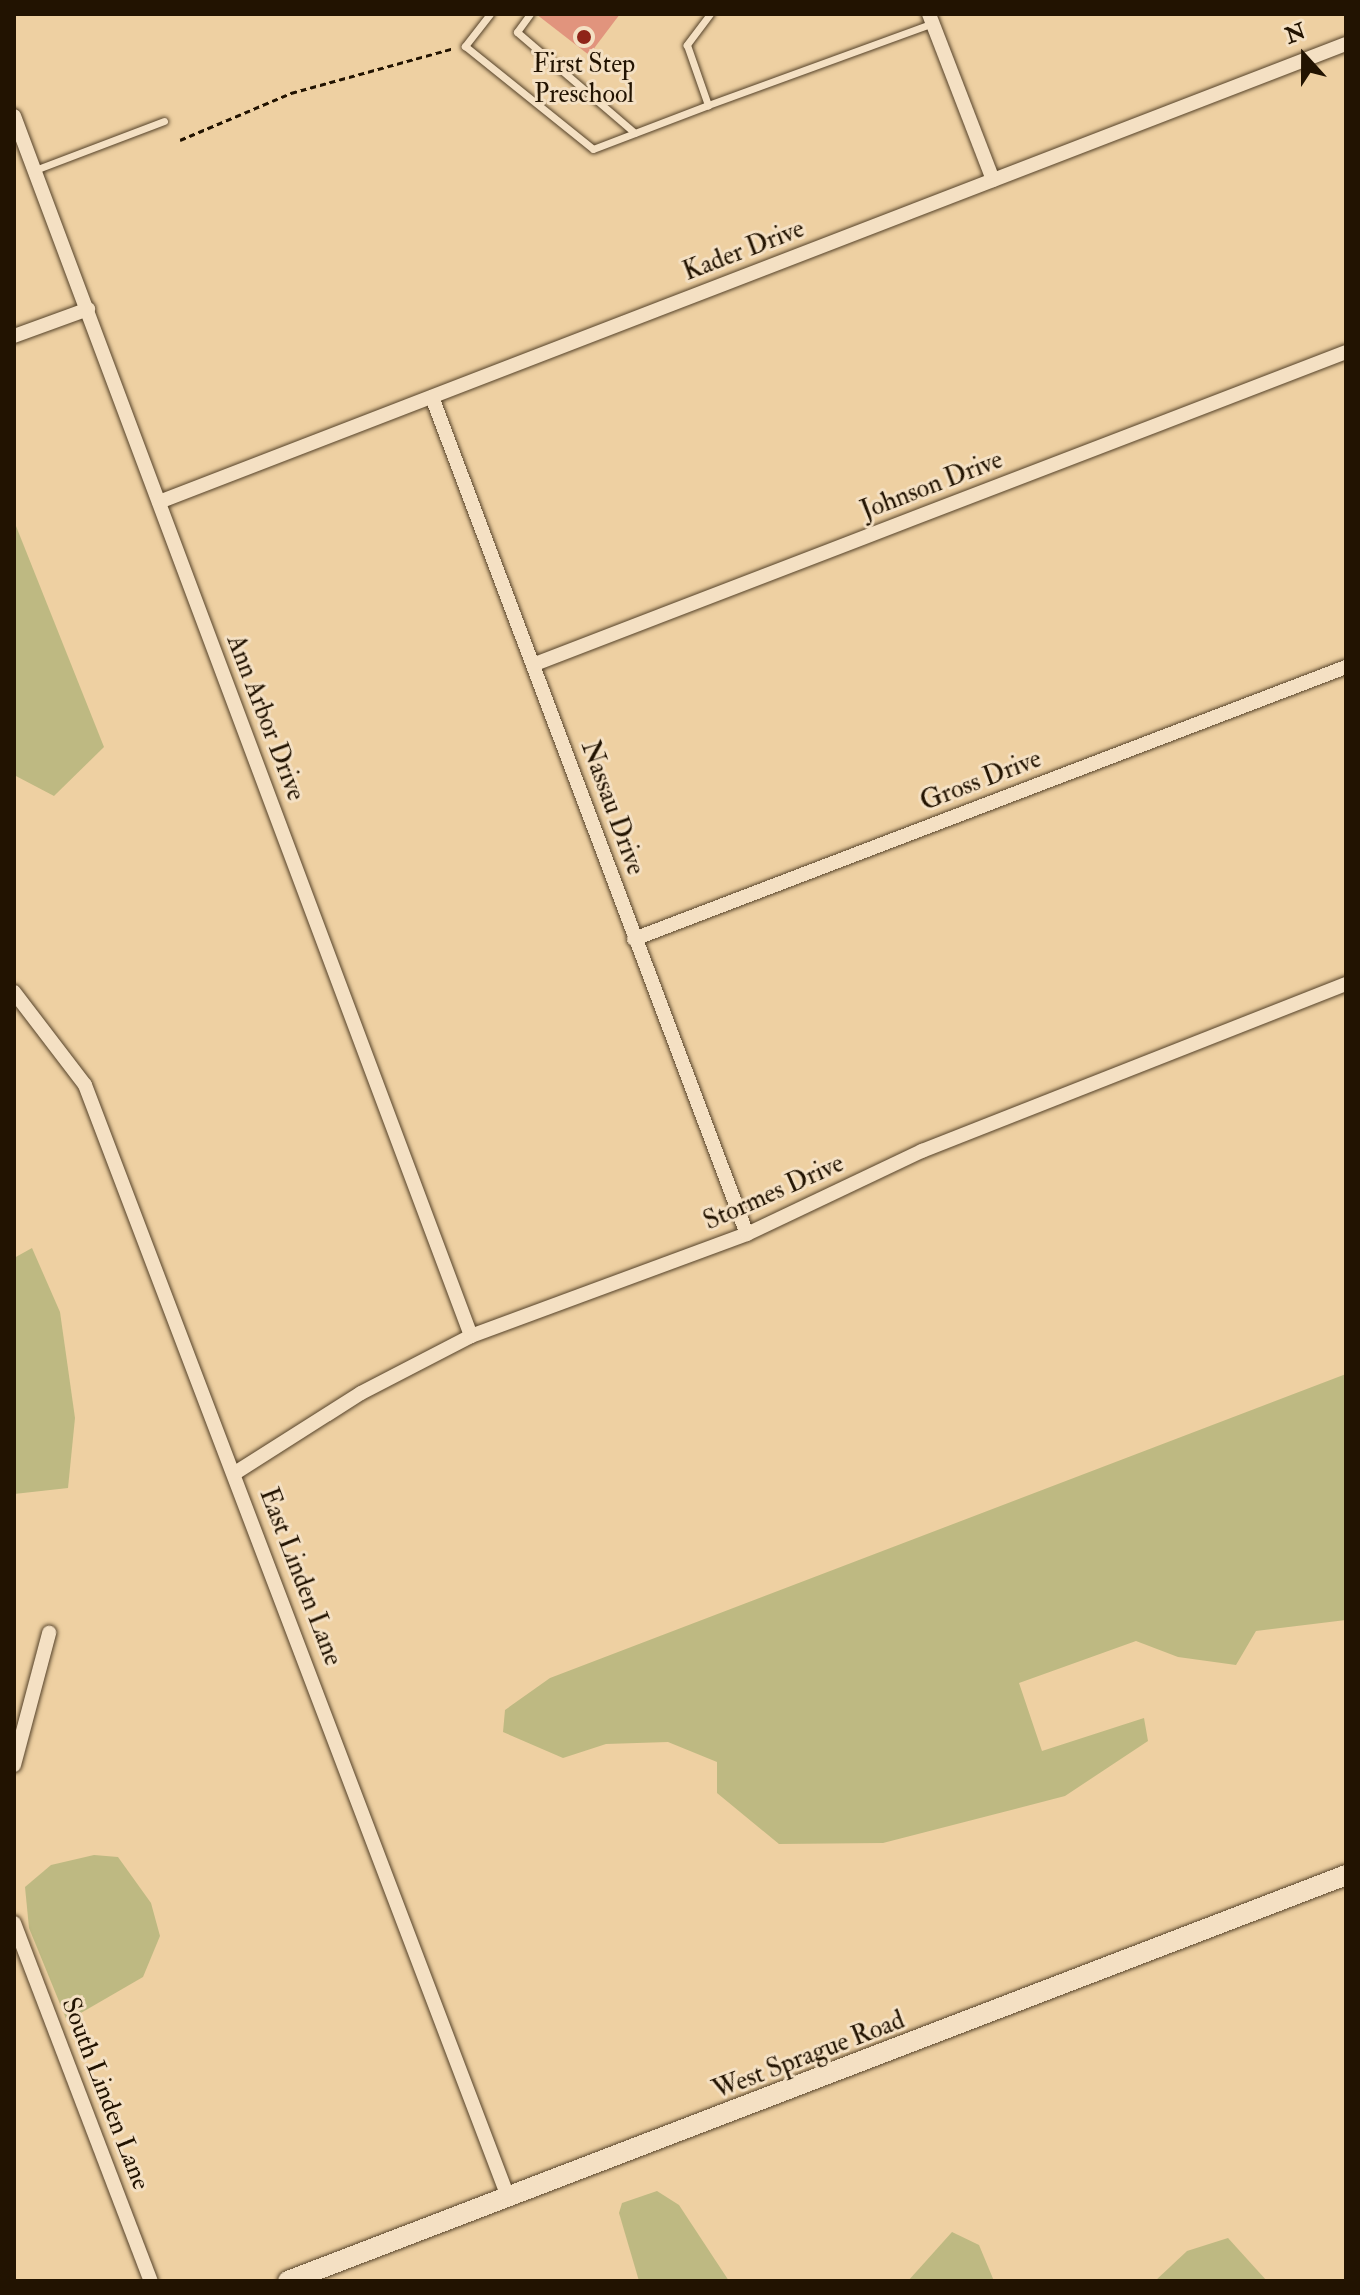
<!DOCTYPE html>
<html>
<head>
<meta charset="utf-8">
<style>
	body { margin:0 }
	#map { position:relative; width:1360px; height:2295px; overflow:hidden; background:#eed0a2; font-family:"IM FELL Double Pica",serif }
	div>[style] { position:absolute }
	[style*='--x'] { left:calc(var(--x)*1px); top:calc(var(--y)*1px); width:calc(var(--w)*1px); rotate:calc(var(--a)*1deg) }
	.green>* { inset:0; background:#beb982 }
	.building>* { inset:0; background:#e1947d }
	.path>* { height:3px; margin-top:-1.5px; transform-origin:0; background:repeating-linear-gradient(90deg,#221301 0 6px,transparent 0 10px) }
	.roads { filter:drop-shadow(0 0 2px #554229) drop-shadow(0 0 2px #554229) }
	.lane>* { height:7px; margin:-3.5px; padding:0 3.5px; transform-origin:3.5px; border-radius:3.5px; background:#f4e0c3 }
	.street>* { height:14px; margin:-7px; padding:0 7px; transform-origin:7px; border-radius:7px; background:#f4e0c3 }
	.secondary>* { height:20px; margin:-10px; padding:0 10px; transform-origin:10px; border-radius:10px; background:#f4e0c3 }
	.dots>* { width:22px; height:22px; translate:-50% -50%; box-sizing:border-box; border:4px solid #f4e0c3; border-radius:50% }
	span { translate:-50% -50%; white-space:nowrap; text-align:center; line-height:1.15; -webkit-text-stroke:6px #f4e0c3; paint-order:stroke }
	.poi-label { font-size:26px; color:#221301 }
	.street-label { font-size:26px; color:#221301 }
	.frame { position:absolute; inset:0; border:16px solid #221301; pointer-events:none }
	.north { position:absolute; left:1264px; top:16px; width:80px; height:80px; -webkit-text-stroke:6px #f4e0c3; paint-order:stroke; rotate:339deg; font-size:22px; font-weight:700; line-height:32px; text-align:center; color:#221301 }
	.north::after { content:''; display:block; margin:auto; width:28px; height:36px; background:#221301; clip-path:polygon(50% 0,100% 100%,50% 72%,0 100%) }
</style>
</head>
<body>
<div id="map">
	<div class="green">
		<i style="clip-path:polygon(14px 521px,104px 747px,54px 796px,14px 775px)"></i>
		<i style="clip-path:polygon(32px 1248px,60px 1312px,75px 1418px,68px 1488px,14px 1494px,14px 1258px)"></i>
		<i style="clip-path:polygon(1346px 1374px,1346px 1620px,1256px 1631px,1236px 1665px,1178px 1657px,1136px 1641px,1019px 1683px,1042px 1751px,1144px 1718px,1148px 1741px,1065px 1796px,883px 1843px,779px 1844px,717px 1793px,717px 1762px,668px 1742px,606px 1744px,563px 1758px,503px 1732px,505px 1710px,550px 1678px)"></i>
		<i style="clip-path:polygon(94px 1855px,118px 1857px,151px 1903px,160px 1936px,143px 1977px,67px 2021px,29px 1928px,25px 1887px,51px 1865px)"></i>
		<i style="clip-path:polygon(657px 2191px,679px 2205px,729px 2281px,639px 2281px,619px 2213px,622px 2203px)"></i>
		<i style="clip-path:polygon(952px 2232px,979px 2245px,994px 2281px,908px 2281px)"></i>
		<i style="clip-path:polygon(1228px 2238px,1267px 2281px,1155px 2281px,1187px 2251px)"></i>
	</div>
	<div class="building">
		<i style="clip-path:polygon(536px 14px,620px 14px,589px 55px)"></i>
	</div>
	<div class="path">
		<i style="--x:180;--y:140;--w:121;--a:-22.9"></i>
		<i style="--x:291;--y:93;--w:169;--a:-15.4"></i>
	</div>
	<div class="roads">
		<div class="lane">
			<i style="--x:490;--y:14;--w:41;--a:128"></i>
			<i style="--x:465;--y:46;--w:164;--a:38.8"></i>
			<i style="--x:593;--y:149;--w:123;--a:-20.9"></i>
			<i style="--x:530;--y:14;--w:22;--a:126"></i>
			<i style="--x:517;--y:32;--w:155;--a:40.6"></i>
			<i style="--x:710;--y:14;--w:39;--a:127"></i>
			<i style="--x:687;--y:45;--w:64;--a:70.7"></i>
			<i style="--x:708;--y:105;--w:239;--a:-20"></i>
			<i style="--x:35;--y:170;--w:138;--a:-20.8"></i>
		</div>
		<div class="street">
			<i style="--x:929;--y:14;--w:178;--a:68.9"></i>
			<i style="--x:14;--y:116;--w:1303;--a:69.46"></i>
			<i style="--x:14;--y:336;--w:79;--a:-20"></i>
			<i style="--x:432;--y:397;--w:894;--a:69.38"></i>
			<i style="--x:159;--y:502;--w:1272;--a:-21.1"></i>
			<i style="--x:535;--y:664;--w:869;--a:-21.04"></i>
			<i style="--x:634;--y:939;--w:762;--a:-20.91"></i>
			<i style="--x:14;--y:992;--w:117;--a:52.6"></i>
			<i style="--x:85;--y:1085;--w:1190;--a:69.17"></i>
			<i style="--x:235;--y:1473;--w:149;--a:-32.4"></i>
			<i style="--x:361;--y:1393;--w:124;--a:-27.4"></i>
			<i style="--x:471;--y:1336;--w:294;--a:-20.3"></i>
			<i style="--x:747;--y:1234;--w:194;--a:-25.4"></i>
			<i style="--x:922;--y:1151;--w:456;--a:-21.5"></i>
			<i style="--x:14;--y:1765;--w:137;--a:-75.1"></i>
			<i style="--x:14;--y:1923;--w:383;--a:69.1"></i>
		</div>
		<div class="secondary">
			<i style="--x:288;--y:2281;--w:1133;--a:-20.99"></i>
		</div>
	</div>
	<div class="dots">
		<i style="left:584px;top:37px;background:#8f2418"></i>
	</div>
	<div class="poi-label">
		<span style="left:584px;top:80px">First Step<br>Preschool</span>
	</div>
	<div class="street-label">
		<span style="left:744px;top:251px;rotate:-21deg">Kader Drive</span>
		<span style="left:932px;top:486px;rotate:-21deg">Johnson Drive</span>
		<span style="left:265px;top:718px;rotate:69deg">Ann Arbor Drive</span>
		<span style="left:981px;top:781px;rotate:-21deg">Gross Drive</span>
		<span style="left:612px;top:808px;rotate:70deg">Nassau Drive</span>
		<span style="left:774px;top:1193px;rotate:-24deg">Stormes Drive</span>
		<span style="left:300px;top:1577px;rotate:69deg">East Linden Lane</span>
		<span style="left:809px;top:2056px;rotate:-21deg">West Sprague Road</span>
		<span style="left:105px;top:2094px;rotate:69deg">South Linden Lane</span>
	</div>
	<div class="frame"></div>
	<div class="north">N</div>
</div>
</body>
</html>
